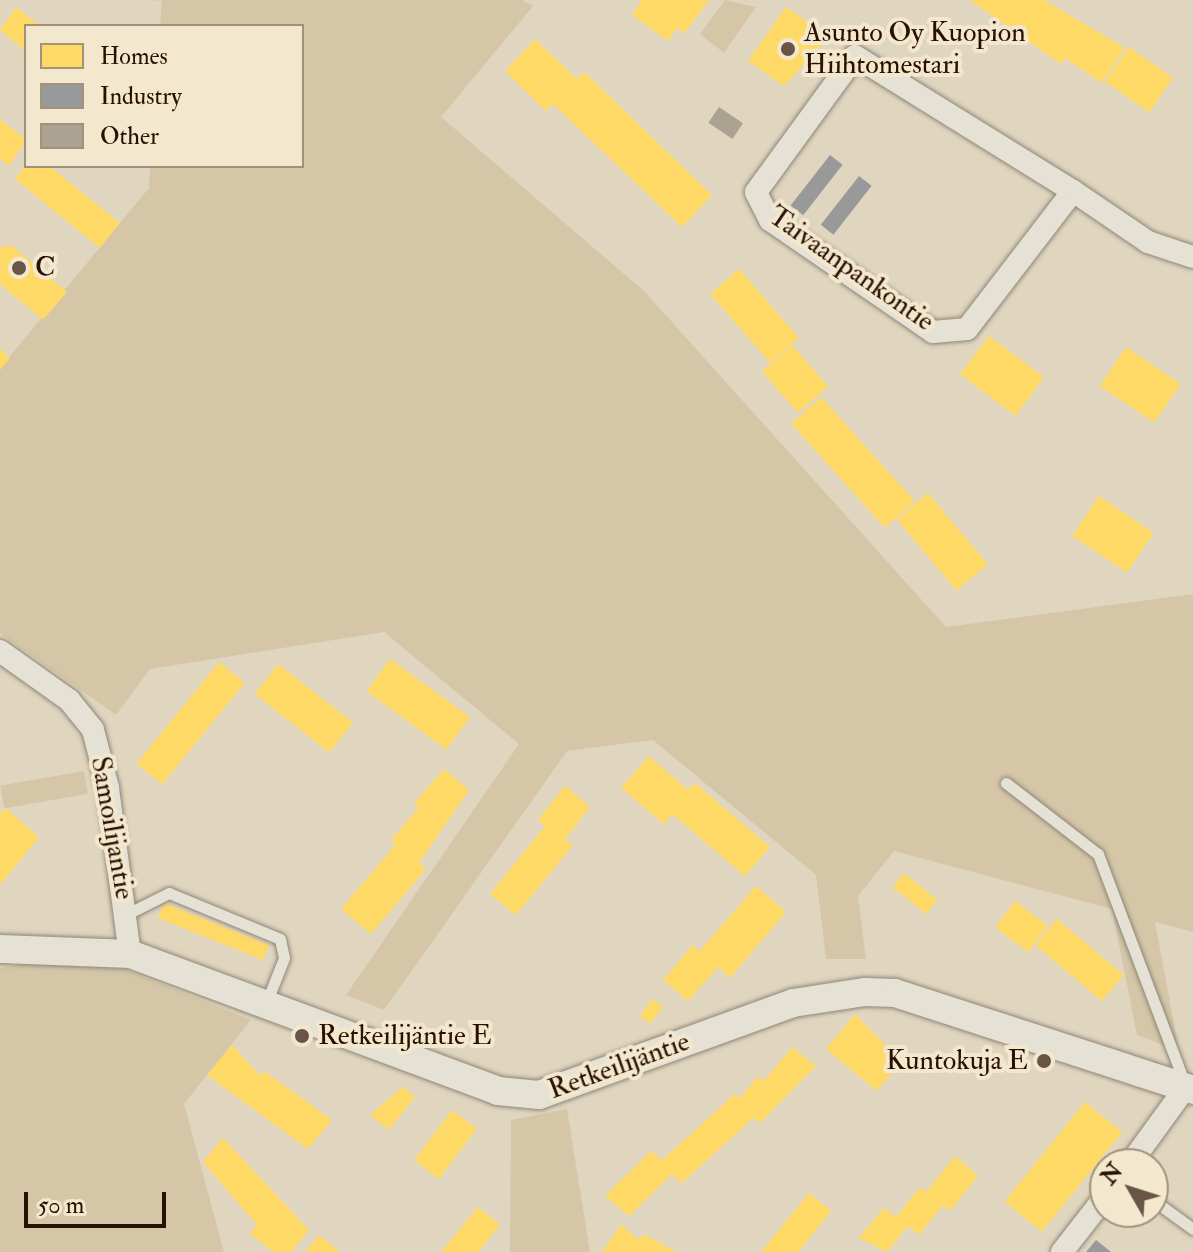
<!DOCTYPE html>
<html>
<head>
<meta charset="utf-8">
<style>
	body { margin:0 }
	#map { position:relative; width:1193px; height:1252px; overflow:hidden; background:#e0d6bf; font-family:"IM FELL Double Pica",serif }
	div>[style] { position:absolute }
	[style*='--x'] { left:calc(var(--x)*1px); top:calc(var(--y)*1px); width:calc(var(--w)*1px); rotate:calc(var(--a)*1deg) }
	.green>* { inset:0; background:#d5c6a7; transform-origin:0 0 }
	.homes>* { inset:0; background:#ffd966; transform-origin:0 0 }
	.industry>* { inset:0; background:#999; transform-origin:0 0 }
	.building>* { inset:0; background:#aba292; transform-origin:0 0 }
	.roads { filter:drop-shadow(0 0 2px #8f8678) drop-shadow(0 0 2px #8f8678) }
	.service>* { height:11px; margin:-5.5px; padding:0 5.5px; transform-origin:5.5px; border-radius:5.5px; background:#e6e1d5 }
	.minor>* { height:22px; margin:-11px; padding:0 11px; transform-origin:11px; border-radius:11px; background:#e6e1d5 }
	.tertiary>* { height:28px; margin:-14px; padding:0 14px; transform-origin:14px; border-radius:14px; background:#e6e1d5 }
	.dots>* { width:22px; height:22px; translate:-50% -50%; box-sizing:border-box; border:4px solid #f3e8cd; border-radius:50% }
	span { translate:-50% -50%; white-space:nowrap; text-align:center; line-height:1.15; -webkit-text-stroke:8px #f3e8cd; paint-order:stroke }
	.poi-label { font-size:28px; color:#291003 }
	.left { translate:0 -50%; text-align:left }
	.right { translate:-100% -50%; text-align:right }
	.street-label { font-size:28px; color:#291003 }
	.legend { position:absolute; left:24px; top:24px; width:280px; height:144px; box-sizing:border-box; background:#f3e8cd; border:2px solid #a2927c; margin:0; padding:10px 14px; list-style:none; font-size:24px; color:#291003 }
	.legend li { display:flex; align-items:center; gap:16px; height:40px }
	.legend b { width:40px; border:2px solid #a2927c }
	.north { position:absolute; left:1089px; top:1148px; width:80px; height:80px; box-sizing:border-box; background:#f3e8cd; border:2px solid #a2927c; border-radius:50%; rotate:309deg; font-size:22px; font-weight:700; line-height:32px; text-align:center; color:#291003 }
	.north::after { content:''; display:block; margin:auto; width:28px; height:36px; background:#695545; clip-path:polygon(50% 0,100% 100%,50% 72%,0 100%) }
	.scale { position:absolute; left:24px; top:1192px; width:142px; height:36px; box-sizing:border-box; border:4px solid #291003; border-top:0; padding-left:10px; font-size:24px; line-height:28px; white-space:nowrap; color:#291003; -webkit-text-stroke:6px #f3e8cd; paint-order:stroke }
</style>
</head>
<body>
<div id="map">
	<div class="green">
		<i style="clip-path:polygon(150px 0,522px 0,533px 6px,441px 117px,645px 292px,946px 627px,1193px 594px,1193px 932px,1155px 922px,1179px 1051px,1137px 1035px,1112px 909px,894px 851px,858px 896px,866px 959px,826px 959px,816px 875px,653px 740px,567px 751px,384px 1010px,346px 995px,519px 744px,384px 632px,150px 669px,116px 715px,0 633px,0 368px,149px 188px,150px 166px,302px 166px,302px 26px,160px 26px,162px 1px)"></i>
		<i style="clip-path:polygon(725px 0,756px 7px,724px 53px,700px 34px)"></i>
		<i style="left:84px;top:771px;width:23px;height:85px;rotate:80deg"></i>
		<i style="clip-path:polygon(89px 955px,251px 1020px,184px 1104px,224px 1252px,0 1252px,0 968px)"></i>
		<i style="clip-path:polygon(567px 1109px,590px 1252px,510px 1252px,511px 1120px)"></i>
	</div>
	<div class="homes">
		<i style="clip-path:polygon(642px 0,709px 0,685px 33px,677px 28px,668px 41px,632px 15px)"></i>
		<i style="clip-path:polygon(970px 0,1044px 0,1125px 48px,1102px 83px,1065px 58px,1061px 64px)"></i>
		<i style="clip-path:polygon(16px 7px,40px 26px,26px 26px,26px 51px,0 30px)"></i>
		<i style="clip-path:polygon(786px 7px,829px 37px,784px 86px,748px 61px)"></i>
		<i style="clip-path:polygon(535px 39px,577px 79px,584px 72px,712px 195px,682px 227px,553px 104px,546px 111px,505px 71px)"></i>
		<i style="left:1129px;top:47px;width:54px;height:42px;rotate:35deg"></i>
		<i style="clip-path:polygon(0 119px,26px 140px,9px 166px,0 159px)"></i>
		<i style="clip-path:polygon(25px 166px,49px 166px,120px 223px,100px 248px,15px 179px)"></i>
		<i style="clip-path:polygon(11px 245px,67px 292px,43px 320px,0 284px,0 247px)"></i>
		<i style="left:739px;top:269px;width:91px;height:38px;rotate:49deg"></i>
		<i style="left:989px;top:336px;width:69px;height:48px;rotate:37deg"></i>
		<i style="left:792px;top:345px;width:55px;height:40px;rotate:49deg"></i>
		<i style="left:1126px;top:347px;width:66px;height:47px;rotate:34deg"></i>
		<i style="clip-path:polygon(0 349px,10px 358px,0 370px)"></i>
		<i style="left:821px;top:397px;width:140px;height:40px;rotate:48deg"></i>
		<i style="left:928px;top:493px;width:93px;height:41px;rotate:50deg"></i>
		<i style="left:1099px;top:496px;width:66px;height:48px;rotate:34deg"></i>
		<i style="left:390px;top:659px;width:99px;height:40px;rotate:36deg"></i>
		<i style="left:219px;top:662px;width:33px;height:131px;rotate:39deg"></i>
		<i style="left:278px;top:664px;width:95px;height:38px;rotate:38deg"></i>
		<i style="clip-path:polygon(649px 756px,688px 790px,695px 783px,770px 847px,745px 876px,672px 814px,664px 824px,621px 788px)"></i>
		<i style="clip-path:polygon(444px 769px,469px 790px,419px 863px,426px 869px,371px 934px,341px 909px,396px 844px,391px 840px,419px 807px,414px 803px)"></i>
		<i style="clip-path:polygon(565px 786px,590px 807px,565px 839px,573px 845px,516px 915px,490px 894px,545px 826px,538px 820px)"></i>
		<i style="clip-path:polygon(5px 808px,39px 837px,0 885px,0 814px)"></i>
		<i style="left:904px;top:873px;width:43px;height:18px;rotate:39deg"></i>
		<i style="clip-path:polygon(756px 886px,786px 912px,730px 978px,718px 967px,688px 1001px,663px 980px,693px 945px,700px 951px)"></i>
		<i style="left:1015px;top:901px;width:41px;height:33px;rotate:37deg"></i>
		<i style="left:164px;top:903px;width:113px;height:16px;rotate:22deg"></i>
		<i style="left:1057px;top:919px;width:87px;height:34px;rotate:40deg"></i>
		<i style="left:653px;top:999px;width:13px;height:21px;rotate:39deg"></i>
		<i style="clip-path:polygon(855px 1014px,889px 1049px,893px 1044px,907px 1054px,877px 1091px,826px 1049px)"></i>
		<i style="clip-path:polygon(232px 1045px,260px 1076px,264px 1071px,332px 1120px,308px 1149px,207px 1075px)"></i>
		<i style="clip-path:polygon(792px 1047px,816px 1066px,760px 1123px,753px 1118px,682px 1183px,672px 1174px,629px 1216px,605px 1196px,651px 1151px,662px 1160px,735px 1094px,740px 1098px,758px 1076px,764px 1081px)"></i>
		<i style="clip-path:polygon(403px 1087px,415px 1097px,389px 1130px,370px 1115px)"></i>
		<i style="left:1085px;top:1102px;width:48px;height:128px;rotate:39deg"></i>
		<i style="left:452px;top:1110px;width:31px;height:63px;rotate:37deg"></i>
		<i style="clip-path:polygon(223px 1138px,309px 1230px,291px 1252px,273px 1252px,250px 1233px,257px 1225px,203px 1162px)"></i>
		<i style="clip-path:polygon(955px 1156px,978px 1176px,950px 1211px,943px 1205px,919px 1235px,908px 1226px,887px 1252px,859px 1238px,884px 1208px,896px 1217px,920px 1187px,926px 1192px)"></i>
		<i style="clip-path:polygon(809px 1193px,831px 1211px,798px 1252px,761px 1252px)"></i>
		<i style="clip-path:polygon(478px 1207px,500px 1225px,478px 1252px,441px 1252px)"></i>
		<i style="clip-path:polygon(621px 1225px,639px 1240px,644px 1234px,676px 1252px,602px 1252px)"></i>
		<i style="clip-path:polygon(319px 1235px,340px 1252px,305px 1252px)"></i>
	</div>
	<div class="industry">
		<i style="left:830px;top:155px;width:16px;height:64px;rotate:38deg"></i>
		<i style="left:859px;top:176px;width:16px;height:62px;rotate:38deg"></i>
		<i style="clip-path:polygon(1096px 1240px,1111px 1252px,1086px 1252px)"></i>
	</div>
	<div class="building">
		<i style="left:719px;top:107px;width:29px;height:19px;rotate:34deg"></i>
	</div>
	<div class="roads">
		<div class="service">
			<i style="--x:1006;--y:783;--w:116;--a:37.7"></i>
			<i style="--x:1098;--y:854;--w:244;--a:69.3"></i>
			<i style="--x:127;--y:914;--w:47;--a:-26.6"></i>
			<i style="--x:169;--y:893;--w:120;--a:22.5"></i>
			<i style="--x:280;--y:939;--w:19;--a:78"></i>
			<i style="--x:284;--y:958;--w:46;--a:111.6"></i>
			<i style="--x:1153;--y:1200;--w:49;--a:35.9"></i>
		</div>
		<div class="minor">
			<i style="--x:1073;--y:191;--w:174;--a:127.5"></i>
			<i style="--x:967;--y:329;--w:34;--a:175"></i>
			<i style="--x:933;--y:332;--w:198;--a:-145.5"></i>
			<i style="--x:770;--y:220;--w:31;--a:-117"></i>
			<i style="--x:756;--y:192;--w:168;--a:-53.9"></i>
			<i style="--x:855;--y:56;--w:256;--a:31.8"></i>
			<i style="--x:1073;--y:191;--w:91;--a:34.2"></i>
			<i style="--x:1148;--y:242;--w:47;--a:18.4"></i>
			<i style="--x:0;--y:651;--w:85;--a:35.4"></i>
			<i style="--x:69;--y:700;--w:38;--a:51"></i>
			<i style="--x:93;--y:730;--w:60;--a:75.5"></i>
			<i style="--x:108;--y:788;--w:167;--a:82.5"></i>
			<i style="--x:1130;--y:1164;--w:95;--a:-54"></i>
			<i style="--x:1062;--y:1252;--w:70;--a:-52"></i>
		</div>
		<div class="tertiary">
			<i style="--x:0;--y:949;--w:130;--a:2.2"></i>
			<i style="--x:130;--y:954;--w:393;--a:20.4"></i>
			<i style="--x:498;--y:1091;--w:41;--a:5.6"></i>
			<i style="--x:539;--y:1095;--w:270;--a:-19.9"></i>
			<i style="--x:793;--y:1003;--w:73;--a:-8.7"></i>
			<i style="--x:865;--y:992;--w:30;--a:2"></i>
			<i style="--x:895;--y:993;--w:313;--a:18"></i>
		</div>
	</div>
	<div class="dots">
		<i style="left:788px;top:49px;background:#695545"></i>
		<i style="left:19px;top:268px;background:#695545"></i>
		<i style="left:302px;top:1036px;background:#695545"></i>
		<i style="left:1044px;top:1061px;background:#695545"></i>
	</div>
	<div class="poi-label">
		<span class="left" style="left:804px;top:49px">Asunto Oy Kuopion<br>Hiihtomestari</span>
		<span class="left" style="left:35px;top:268px">C</span>
		<span class="left" style="left:318px;top:1036px">Retkeilijäntie E</span>
		<span class="right" style="left:1028px;top:1061px">Kuntokuja E</span>
	</div>
	<div class="street-label">
		<span style="left:851px;top:269px;rotate:35deg">Taivaanpankontie</span>
		<span style="left:112px;top:828px;rotate:80deg">Samoilijantie</span>
		<span style="left:619px;top:1066px;rotate:-20deg">Retkeilijäntie</span>
	</div>
	<ul class="legend">
	<li><b style="height:22px;background:#ffd966"></b>Homes</li>
	<li><b style="height:22px;background:#999"></b>Industry</li>
	<li><b style="height:22px;background:#aba292"></b>Other</li>
	</ul>
	<div class="north">N</div>
	<div class="scale">50 m</div>
</div>
</body>
</html>
